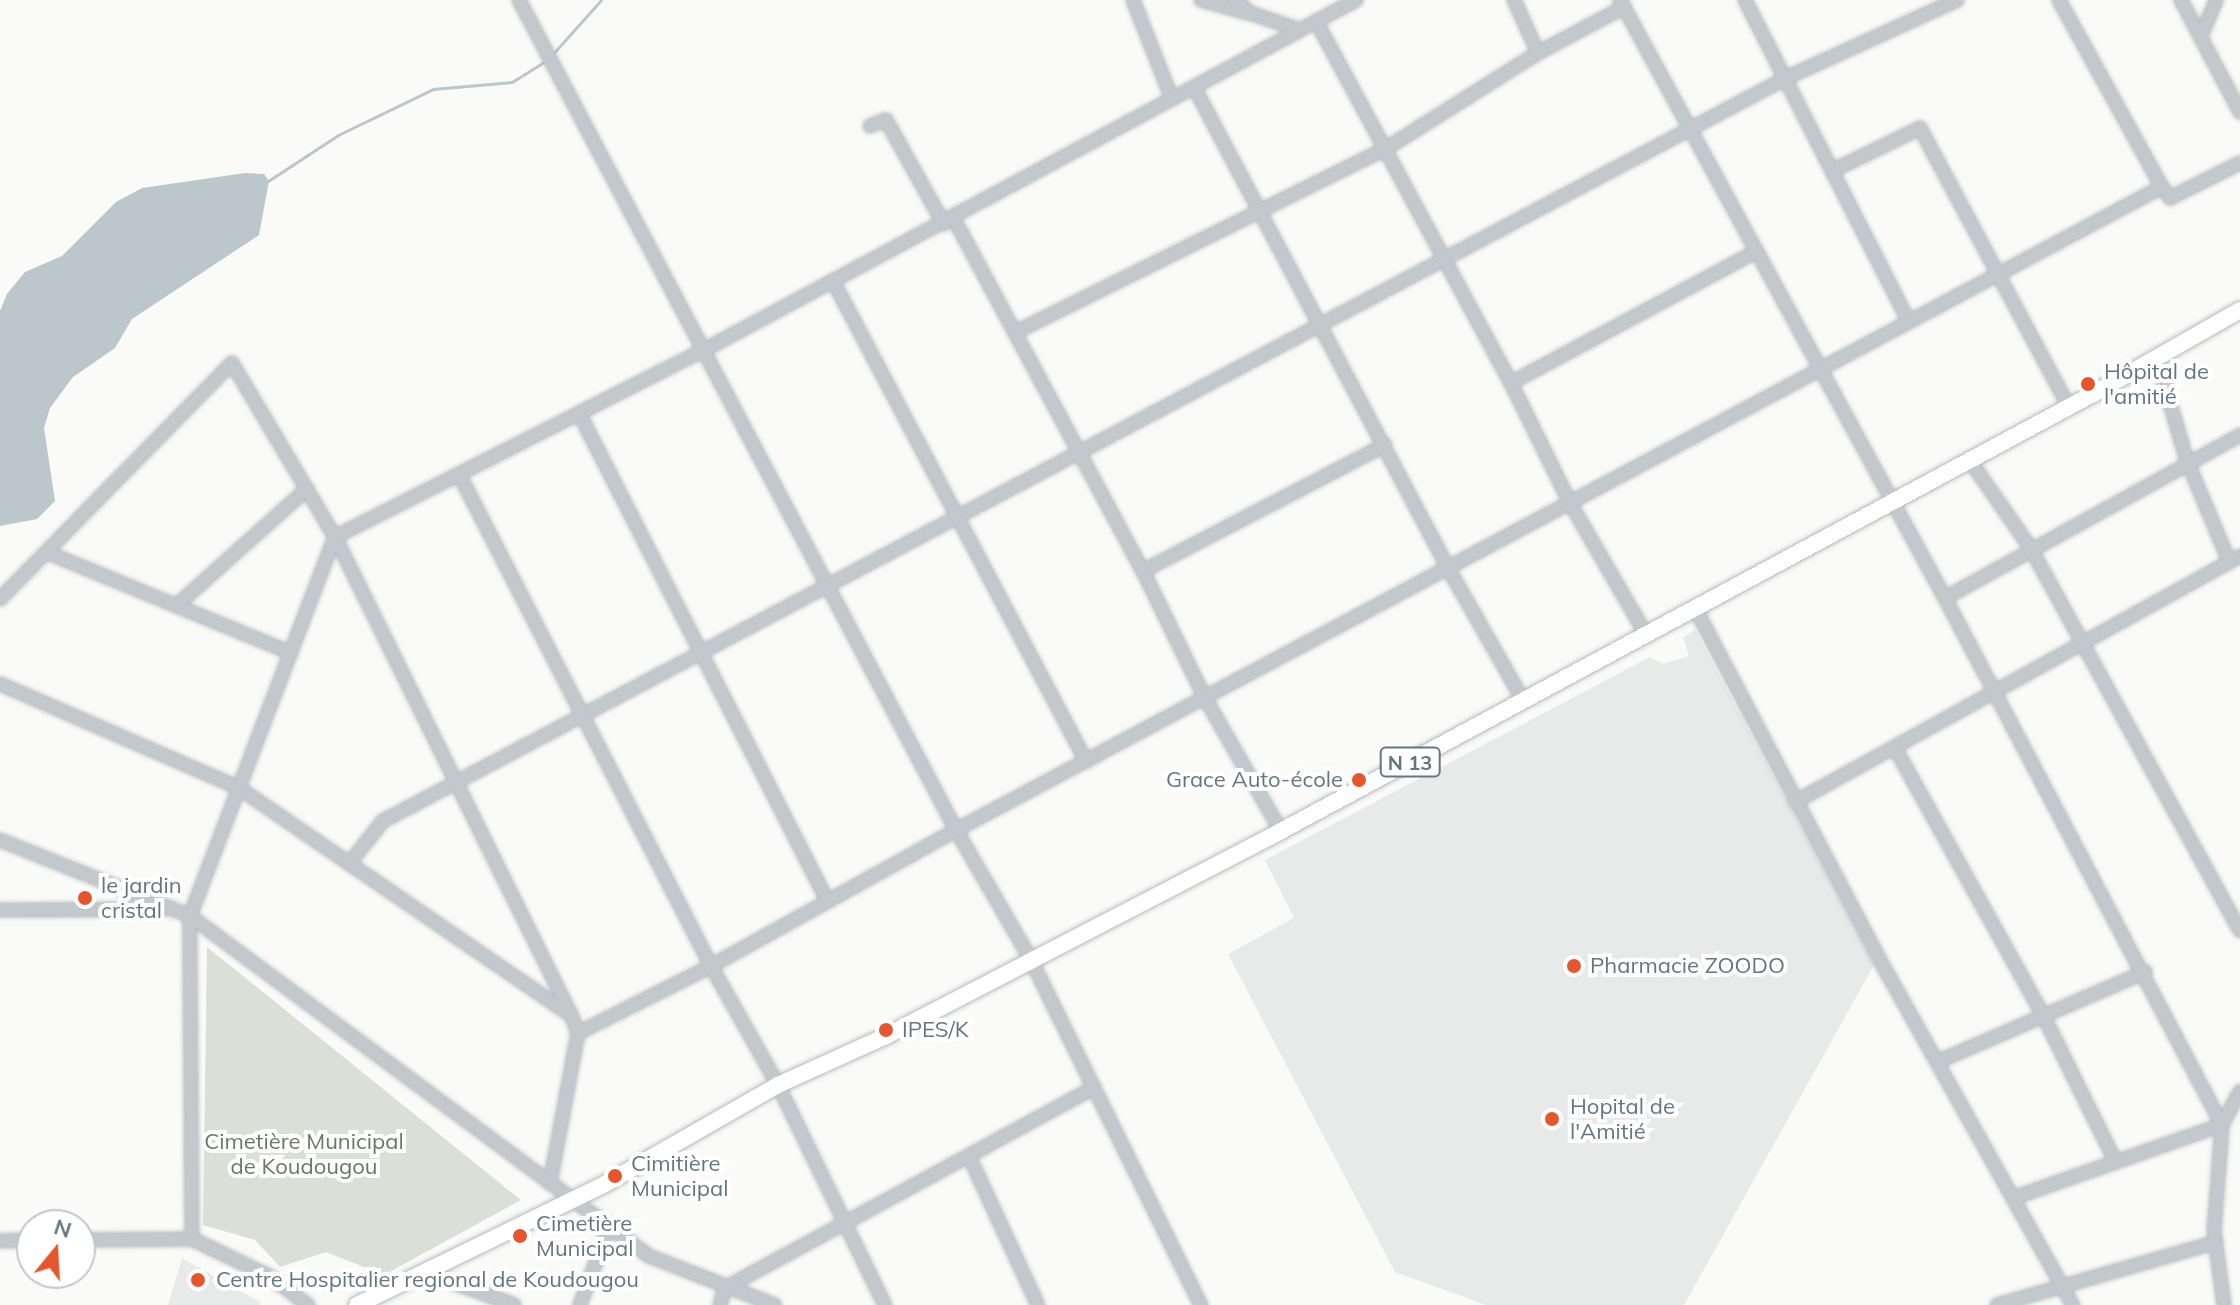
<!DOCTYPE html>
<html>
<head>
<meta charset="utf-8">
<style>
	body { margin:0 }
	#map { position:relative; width:2240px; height:1305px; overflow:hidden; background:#fafaf8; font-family:Mulish,sans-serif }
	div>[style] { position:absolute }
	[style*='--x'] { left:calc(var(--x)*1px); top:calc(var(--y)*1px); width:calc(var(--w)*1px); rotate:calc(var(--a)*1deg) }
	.built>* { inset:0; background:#e8e9e9 }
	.green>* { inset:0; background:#dadfd7 }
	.water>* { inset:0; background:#bbc7cb }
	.stream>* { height:3px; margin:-1.5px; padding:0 1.5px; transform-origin:1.5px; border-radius:1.5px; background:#bbc7cb }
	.roads { filter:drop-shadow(0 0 2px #b5babe) drop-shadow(0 0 2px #b5babe) }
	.minor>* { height:12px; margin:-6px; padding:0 6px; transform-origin:6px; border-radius:6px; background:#c3c8cc }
	.major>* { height:16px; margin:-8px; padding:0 8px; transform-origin:8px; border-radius:8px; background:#fff }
	.dots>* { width:22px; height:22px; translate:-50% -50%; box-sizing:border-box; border:4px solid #fff; border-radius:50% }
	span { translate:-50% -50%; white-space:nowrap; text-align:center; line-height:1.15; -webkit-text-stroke:8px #fff; paint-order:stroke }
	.shield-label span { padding:2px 6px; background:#fff; border:2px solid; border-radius:6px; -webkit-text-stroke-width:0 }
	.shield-label { font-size:20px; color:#657683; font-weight:700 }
	.poi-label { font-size:22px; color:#657683 }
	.left { translate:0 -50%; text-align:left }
	.right { translate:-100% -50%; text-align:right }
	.park-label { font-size:22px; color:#687a64 }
	.north { position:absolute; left:16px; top:1209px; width:80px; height:80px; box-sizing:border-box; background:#fff; border:2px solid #c1c8cd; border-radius:50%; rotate:18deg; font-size:22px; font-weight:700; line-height:32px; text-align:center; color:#657683 }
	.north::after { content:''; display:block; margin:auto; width:28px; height:36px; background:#e4572e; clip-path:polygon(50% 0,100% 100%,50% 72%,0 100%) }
</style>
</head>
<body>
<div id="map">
	<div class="built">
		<i style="clip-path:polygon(1695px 630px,1874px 965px,1684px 1305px,1486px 1305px,1395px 1272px,1228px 954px,1294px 918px,1265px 860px,1650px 657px,1663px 664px,1689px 656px,1683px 637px)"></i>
		<i style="clip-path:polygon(182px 1258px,260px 1302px,260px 1305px,168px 1305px)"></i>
	</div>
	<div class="green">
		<i style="clip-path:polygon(207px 947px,521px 1200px,384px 1275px,326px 1252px,280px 1267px,255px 1240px,203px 1225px)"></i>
	</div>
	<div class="water">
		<i style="clip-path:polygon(245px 173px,264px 174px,269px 181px,259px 235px,132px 319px,115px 348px,73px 377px,50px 408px,44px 428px,55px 501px,37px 519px,0 526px,0 311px,7px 294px,25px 272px,62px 256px,116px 202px,142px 188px)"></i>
	</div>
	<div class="stream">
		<i style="--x:551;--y:56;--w:75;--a:-48.2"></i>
		<i style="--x:268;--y:181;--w:84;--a:-33.3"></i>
		<i style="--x:338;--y:135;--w:106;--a:-25.8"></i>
		<i style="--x:433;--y:89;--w:79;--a:-5.1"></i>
		<i style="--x:512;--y:82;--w:39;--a:-32"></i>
	</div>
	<div class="roads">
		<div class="minor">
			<i style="--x:519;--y:0;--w:938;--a:62.23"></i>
			<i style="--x:956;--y:830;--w:150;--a:60"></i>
			<i style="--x:1031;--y:960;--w:385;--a:63.8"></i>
			<i style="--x:1133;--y:0;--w:106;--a:68.5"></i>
			<i style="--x:1201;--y:0;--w:49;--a:15.5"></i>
			<i style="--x:1236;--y:0;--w:19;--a:43"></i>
			<i style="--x:1250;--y:13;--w:53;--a:18.8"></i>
			<i style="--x:1514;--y:0;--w:58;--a:65.6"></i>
			<i style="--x:1620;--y:0;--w:681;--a:61.48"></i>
			<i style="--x:1945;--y:598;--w:595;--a:62.27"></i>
			<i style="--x:2222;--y:1125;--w:106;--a:94.3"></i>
			<i style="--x:2214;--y:1231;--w:75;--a:82.3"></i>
			<i style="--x:1745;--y:0;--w:361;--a:63"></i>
			<i style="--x:2059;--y:0;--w:213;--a:61.2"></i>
			<i style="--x:2181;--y:0;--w:127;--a:62.2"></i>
			<i style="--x:1316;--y:21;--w:411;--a:61.7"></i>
			<i style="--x:1511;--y:383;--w:134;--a:63.8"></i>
			<i style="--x:1570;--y:503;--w:150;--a:60"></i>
			<i style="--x:2201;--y:36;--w:39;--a:-67"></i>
			<i style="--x:1194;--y:87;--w:544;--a:62.16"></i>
			<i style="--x:1448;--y:568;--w:152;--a:60.4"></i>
			<i style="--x:870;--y:126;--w:17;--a:-21"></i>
			<i style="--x:886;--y:120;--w:119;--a:60.9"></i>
			<i style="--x:1834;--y:170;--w:96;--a:-26"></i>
			<i style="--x:1920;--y:128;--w:316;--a:61.9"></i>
			<i style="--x:954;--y:219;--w:400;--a:61.8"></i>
			<i style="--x:1143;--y:571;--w:141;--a:64"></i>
			<i style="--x:1205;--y:698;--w:153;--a:60.3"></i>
			<i style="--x:833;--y:281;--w:543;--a:62.21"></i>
			<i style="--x:1016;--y:332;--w:414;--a:-26.4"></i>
			<i style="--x:1387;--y:148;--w:178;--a:-32.2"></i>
			<i style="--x:1538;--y:53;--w:98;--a:-28.1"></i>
			<i style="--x:2157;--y:359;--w:106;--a:73.6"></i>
			<i style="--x:2187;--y:461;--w:108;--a:67.2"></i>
			<i style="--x:1511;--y:383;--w:279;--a:-28.2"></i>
			<i style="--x:579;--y:413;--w:547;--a:63.01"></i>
			<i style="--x:1969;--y:459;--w:109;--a:55.4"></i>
			<i style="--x:2031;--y:549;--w:435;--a:61.3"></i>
			<i style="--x:459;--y:474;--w:553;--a:62.88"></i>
			<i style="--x:711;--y:966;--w:137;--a:60.6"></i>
			<i style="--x:778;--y:1085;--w:245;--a:64.1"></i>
			<i style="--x:46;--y:552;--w:265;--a:22.4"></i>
			<i style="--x:1143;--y:571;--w:273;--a:-27.5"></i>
			<i style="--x:1945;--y:598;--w:337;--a:-28.9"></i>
			<i style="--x:0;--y:599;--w:331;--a:-45.5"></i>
			<i style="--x:232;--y:363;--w:202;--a:59.4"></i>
			<i style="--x:335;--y:537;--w:535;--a:63.72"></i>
			<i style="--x:572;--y:1017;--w:17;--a:69"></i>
			<i style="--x:578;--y:1033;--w:153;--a:100.6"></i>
			<i style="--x:176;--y:606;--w:176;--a:-41.8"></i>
			<i style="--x:1694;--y:606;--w:412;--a:62.3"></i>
			<i style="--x:1886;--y:971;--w:383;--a:60.8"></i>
			<i style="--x:0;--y:684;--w:261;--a:23.5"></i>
			<i style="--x:239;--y:788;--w:401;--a:34.4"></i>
			<i style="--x:1895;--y:748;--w:303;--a:61"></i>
			<i style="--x:2042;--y:1013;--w:165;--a:63.7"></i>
			<i style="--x:1795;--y:802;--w:508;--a:-28.93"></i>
			<i style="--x:0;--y:840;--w:205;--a:21.8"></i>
			<i style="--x:190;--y:916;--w:571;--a:36.53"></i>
			<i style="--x:649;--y:1256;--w:135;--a:21.3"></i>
			<i style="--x:349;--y:864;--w:55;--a:-51.7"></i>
			<i style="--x:383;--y:821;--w:1588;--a:-27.9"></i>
			<i style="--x:1786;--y:78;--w:188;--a:-24.5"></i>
			<i style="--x:0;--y:910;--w:165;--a:-0.3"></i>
			<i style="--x:578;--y:1033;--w:149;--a:-26.7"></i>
			<i style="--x:711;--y:966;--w:280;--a:-29"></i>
			<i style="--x:956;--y:830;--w:1367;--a:-28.07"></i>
			<i style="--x:2162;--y:187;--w:14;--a:54"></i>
			<i style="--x:2170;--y:198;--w:78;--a:-26.6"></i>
			<i style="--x:1937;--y:1062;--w:227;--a:-23.4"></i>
			<i style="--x:969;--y:1156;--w:164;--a:65.2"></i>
			<i style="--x:2013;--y:1198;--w:221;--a:-19.3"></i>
			<i style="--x:2222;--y:1125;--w:38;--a:-62"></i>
			<i style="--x:192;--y:1239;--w:323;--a:-90.4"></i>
			<i style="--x:190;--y:916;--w:406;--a:-69.1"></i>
			<i style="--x:335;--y:537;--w:416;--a:-26.9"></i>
			<i style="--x:706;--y:349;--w:738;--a:-28.23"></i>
			<i style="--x:80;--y:1240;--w:112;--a:-0.5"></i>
			<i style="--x:192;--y:1239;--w:85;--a:25.7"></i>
			<i style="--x:269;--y:1276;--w:49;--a:36.6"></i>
			<i style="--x:0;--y:1241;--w:32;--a:-2"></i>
			<i style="--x:425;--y:1272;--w:95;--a:20.3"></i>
			<i style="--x:580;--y:1305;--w:83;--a:-69.6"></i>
			<i style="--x:720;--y:1305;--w:18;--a:-74"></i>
			<i style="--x:725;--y:1288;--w:420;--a:-28.5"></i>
			<i style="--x:1997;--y:1305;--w:228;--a:-16"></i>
		</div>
		<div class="major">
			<i style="--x:357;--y:1305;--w:276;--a:-26"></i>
			<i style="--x:605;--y:1184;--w:199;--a:-29.8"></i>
			<i style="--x:778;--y:1085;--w:121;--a:-24.4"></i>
			<i style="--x:888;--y:1035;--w:443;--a:-27.4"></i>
			<i style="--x:1281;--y:831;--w:922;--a:-28.29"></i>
			<i style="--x:2093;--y:394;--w:169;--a:-29.7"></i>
		</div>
	</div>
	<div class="dots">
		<i style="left:2088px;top:384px;background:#e4572e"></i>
		<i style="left:1359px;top:780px;background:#e4572e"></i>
		<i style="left:85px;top:898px;background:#e4572e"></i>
		<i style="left:1574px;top:966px;background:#e4572e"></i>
		<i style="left:886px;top:1030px;background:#e4572e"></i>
		<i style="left:1552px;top:1119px;background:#e4572e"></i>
		<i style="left:615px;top:1176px;background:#e4572e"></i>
		<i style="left:520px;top:1236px;background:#e4572e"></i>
		<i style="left:198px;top:1280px;background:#e4572e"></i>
	</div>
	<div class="shield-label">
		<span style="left:1410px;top:762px">N 13</span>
	</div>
	<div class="poi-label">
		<span class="left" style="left:2104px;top:384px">Hôpital de<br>l'amitié</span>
		<span class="right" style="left:1343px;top:780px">Grace Auto-école</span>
		<span class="left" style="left:101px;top:898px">le jardin<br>cristal</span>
		<span class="left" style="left:1590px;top:966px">Pharmacie ZOODO</span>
		<span class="left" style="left:902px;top:1030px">IPES/K</span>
		<span class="left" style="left:1570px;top:1119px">Hopital de<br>l'Amitié</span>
		<span class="left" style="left:631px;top:1176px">Cimitière<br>Municipal</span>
		<span class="left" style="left:536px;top:1236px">Cimetière<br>Municipal</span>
		<span class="left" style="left:216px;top:1280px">Centre Hospitalier regional de Koudougou</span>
	</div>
	<div class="park-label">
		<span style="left:304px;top:1154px">Cimetière Municipal<br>de Koudougou</span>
	</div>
	<div class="north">N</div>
</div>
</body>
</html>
